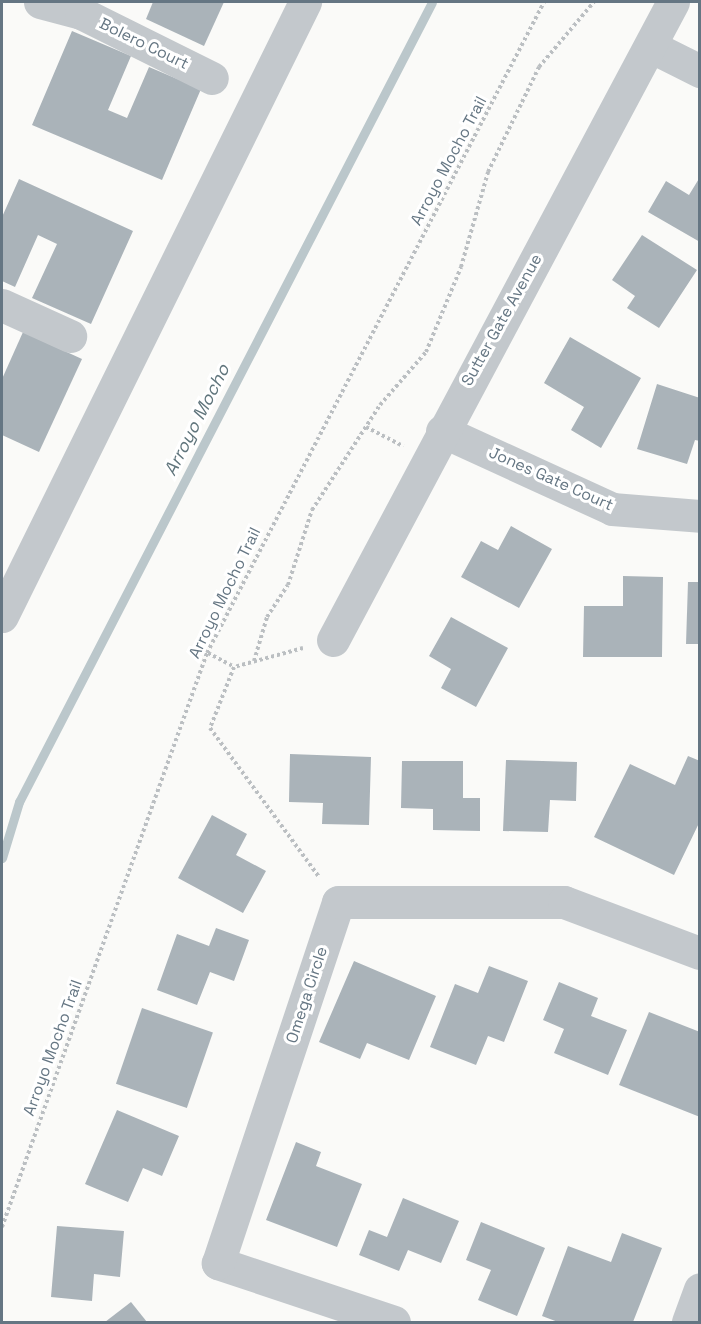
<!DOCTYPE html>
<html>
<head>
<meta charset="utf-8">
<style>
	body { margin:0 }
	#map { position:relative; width:701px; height:1324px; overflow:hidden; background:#fafaf8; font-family:"Space Grotesk",sans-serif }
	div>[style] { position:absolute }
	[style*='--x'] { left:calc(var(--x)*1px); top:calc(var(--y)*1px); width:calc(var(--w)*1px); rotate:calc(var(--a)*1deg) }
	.stream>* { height:9px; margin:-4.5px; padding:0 4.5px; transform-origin:4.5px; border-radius:4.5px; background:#bbc7cb }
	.building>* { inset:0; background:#aab3b9; transform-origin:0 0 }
	.path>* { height:4px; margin-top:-2px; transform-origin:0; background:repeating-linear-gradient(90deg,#bbbfc2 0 3px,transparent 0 6px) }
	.minor>* { height:33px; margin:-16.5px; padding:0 16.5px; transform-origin:16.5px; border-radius:16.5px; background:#c3c8cc }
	span { translate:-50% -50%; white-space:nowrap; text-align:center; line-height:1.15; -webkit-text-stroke:6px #fff; paint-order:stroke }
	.street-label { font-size:16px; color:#657683 }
	.water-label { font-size:18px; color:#60757c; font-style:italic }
	.frame { position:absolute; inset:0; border:3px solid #657683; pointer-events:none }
</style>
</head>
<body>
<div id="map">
	<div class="stream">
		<i style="--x:2;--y:858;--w:59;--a:-73.1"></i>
		<i style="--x:19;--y:802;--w:900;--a:-62.69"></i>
	</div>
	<div class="building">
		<i style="clip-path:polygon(153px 2px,224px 2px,204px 46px,146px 19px)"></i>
		<i style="clip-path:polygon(72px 31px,131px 56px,108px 110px,127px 118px,149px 67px,201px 89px,162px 180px,32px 125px)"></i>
		<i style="clip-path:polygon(700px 177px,700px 242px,648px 212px,666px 181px,689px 195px)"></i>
		<i style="clip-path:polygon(19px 179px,133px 231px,91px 324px,32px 298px,57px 244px,38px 235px,15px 287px,2px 281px,2px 217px)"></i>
		<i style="clip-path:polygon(642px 235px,697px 270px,659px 328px,627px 308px,635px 296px,612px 280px)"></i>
		<i style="clip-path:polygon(23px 332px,82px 359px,39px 452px,2px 435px,2px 379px)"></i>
		<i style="clip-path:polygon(570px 337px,641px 378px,601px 448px,571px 430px,584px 407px,544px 383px)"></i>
		<i style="clip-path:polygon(657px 384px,700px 398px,700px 441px,695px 440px,687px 464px,637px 449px)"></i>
		<i style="clip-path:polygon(511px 526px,552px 549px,519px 608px,461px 577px,481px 541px,498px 550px)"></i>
		<i style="clip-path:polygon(623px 576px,663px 577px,662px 657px,583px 657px,584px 606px,623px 606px)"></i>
		<i style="clip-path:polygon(688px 582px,700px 582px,700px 644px,686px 644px)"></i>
		<i style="clip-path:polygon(451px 617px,508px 648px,476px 707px,441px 688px,451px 669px,429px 656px)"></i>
		<i style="clip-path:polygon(290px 754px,371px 757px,369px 825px,322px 824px,323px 803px,289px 802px)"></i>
		<i style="clip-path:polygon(688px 756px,700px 761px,700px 821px,674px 875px,594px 837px,630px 764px,675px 785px)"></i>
		<i style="clip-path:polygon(506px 760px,577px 762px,576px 801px,550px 800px,548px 832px,503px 831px)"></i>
		<i style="clip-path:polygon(402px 761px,463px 761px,463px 798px,480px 798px,480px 831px,433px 830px,433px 809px,401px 808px)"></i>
		<i style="clip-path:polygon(212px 815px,247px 834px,236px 855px,266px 871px,243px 913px,178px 878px)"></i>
		<i style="clip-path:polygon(216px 928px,249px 940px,234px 981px,210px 972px,197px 1005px,157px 990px,177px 934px,209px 946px)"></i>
		<i style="clip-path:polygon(354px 961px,436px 996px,409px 1060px,367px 1043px,360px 1059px,319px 1042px)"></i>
		<i style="clip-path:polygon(489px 966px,528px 981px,504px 1042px,488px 1036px,476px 1065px,430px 1047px,455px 984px,478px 993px)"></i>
		<i style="clip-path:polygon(559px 982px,598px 998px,591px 1016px,627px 1030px,608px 1075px,554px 1053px,564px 1029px,543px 1020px)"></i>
		<i style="left:142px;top:1008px;width:75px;height:80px;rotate:19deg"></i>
		<i style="clip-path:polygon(649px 1012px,700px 1032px,700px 1117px,619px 1085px)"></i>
		<i style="clip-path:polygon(117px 1110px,179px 1136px,162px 1176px,143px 1168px,128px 1202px,85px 1184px)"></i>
		<i style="clip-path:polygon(296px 1142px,321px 1152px,316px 1166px,362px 1184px,337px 1247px,266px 1220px)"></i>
		<i style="clip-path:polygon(403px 1198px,459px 1221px,441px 1263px,408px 1250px,399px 1271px,359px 1255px,369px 1230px,387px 1237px)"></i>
		<i style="clip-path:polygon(481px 1222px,545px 1248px,517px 1316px,478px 1300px,491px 1270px,466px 1260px)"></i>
		<i style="clip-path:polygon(57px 1226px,124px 1231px,120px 1277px,94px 1274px,92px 1301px,51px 1297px)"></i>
		<i style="clip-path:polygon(622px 1233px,662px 1248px,633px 1322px,558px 1322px,542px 1316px,568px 1246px,611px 1262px)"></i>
		<i style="clip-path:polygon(131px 1302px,147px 1322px,105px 1322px)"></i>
	</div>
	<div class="path">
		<i style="--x:366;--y:427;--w:42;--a:27.2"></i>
		<i style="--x:303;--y:648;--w:72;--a:164.6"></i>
		<i style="--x:234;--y:667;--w:66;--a:111.5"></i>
		<i style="--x:210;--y:728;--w:185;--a:53.8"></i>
		<i style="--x:208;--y:653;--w:30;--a:28"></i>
		<i style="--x:254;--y:661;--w:46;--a:-73.5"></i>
		<i style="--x:267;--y:617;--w:38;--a:-57"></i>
		<i style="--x:288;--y:585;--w:79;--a:-72.3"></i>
		<i style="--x:312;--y:510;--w:125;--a:-57.1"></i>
		<i style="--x:380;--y:405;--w:70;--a:-49"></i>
		<i style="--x:426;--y:352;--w:92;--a:-67.6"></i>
		<i style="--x:461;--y:267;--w:99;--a:-74.1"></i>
		<i style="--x:488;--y:172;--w:117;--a:-64.1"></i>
		<i style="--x:539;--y:67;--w:85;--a:-49.8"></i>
		<i style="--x:2;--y:1227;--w:610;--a:-70.35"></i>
		<i style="--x:207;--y:653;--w:733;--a:-62.63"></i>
	</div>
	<div class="minor">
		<i style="--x:40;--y:2;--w:42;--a:15"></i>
		<i style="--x:81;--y:13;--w:146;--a:26.4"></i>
		<i style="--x:652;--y:47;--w:54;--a:26.6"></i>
		<i style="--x:2;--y:305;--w:75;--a:24.5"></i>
		<i style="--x:442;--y:431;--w:187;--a:24.6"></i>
		<i style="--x:612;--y:509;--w:88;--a:4.5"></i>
		<i style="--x:2;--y:616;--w:685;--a:-63.73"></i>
		<i style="--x:333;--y:640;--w:723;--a:-61.95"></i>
		<i style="--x:394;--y:1322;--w:186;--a:-161.5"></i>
		<i style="--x:218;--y:1263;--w:380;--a:-71.6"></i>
		<i style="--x:338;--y:902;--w:226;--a:0"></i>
		<i style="--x:564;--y:902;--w:145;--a:20.6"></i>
		<i style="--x:688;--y:1322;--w:35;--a:-70"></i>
	</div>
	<div class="street-label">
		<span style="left:144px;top:44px;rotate:26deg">Bolero Court</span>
		<span style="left:449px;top:161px;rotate:-62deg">Arroyo Mocho Trail</span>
		<span style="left:502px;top:320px;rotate:-61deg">Sutter Gate Avenue</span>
		<span style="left:551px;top:479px;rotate:24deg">Jones Gate Court</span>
		<span style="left:225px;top:593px;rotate:-64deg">Arroyo Mocho Trail</span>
		<span style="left:307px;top:995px;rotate:-72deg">Omega Circle</span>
		<span style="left:53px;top:1048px;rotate:-70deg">Arroyo Mocho Trail</span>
	</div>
	<div class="water-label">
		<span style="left:197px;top:420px;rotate:-63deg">Arroyo Mocho</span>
	</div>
	<div class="frame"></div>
</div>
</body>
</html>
